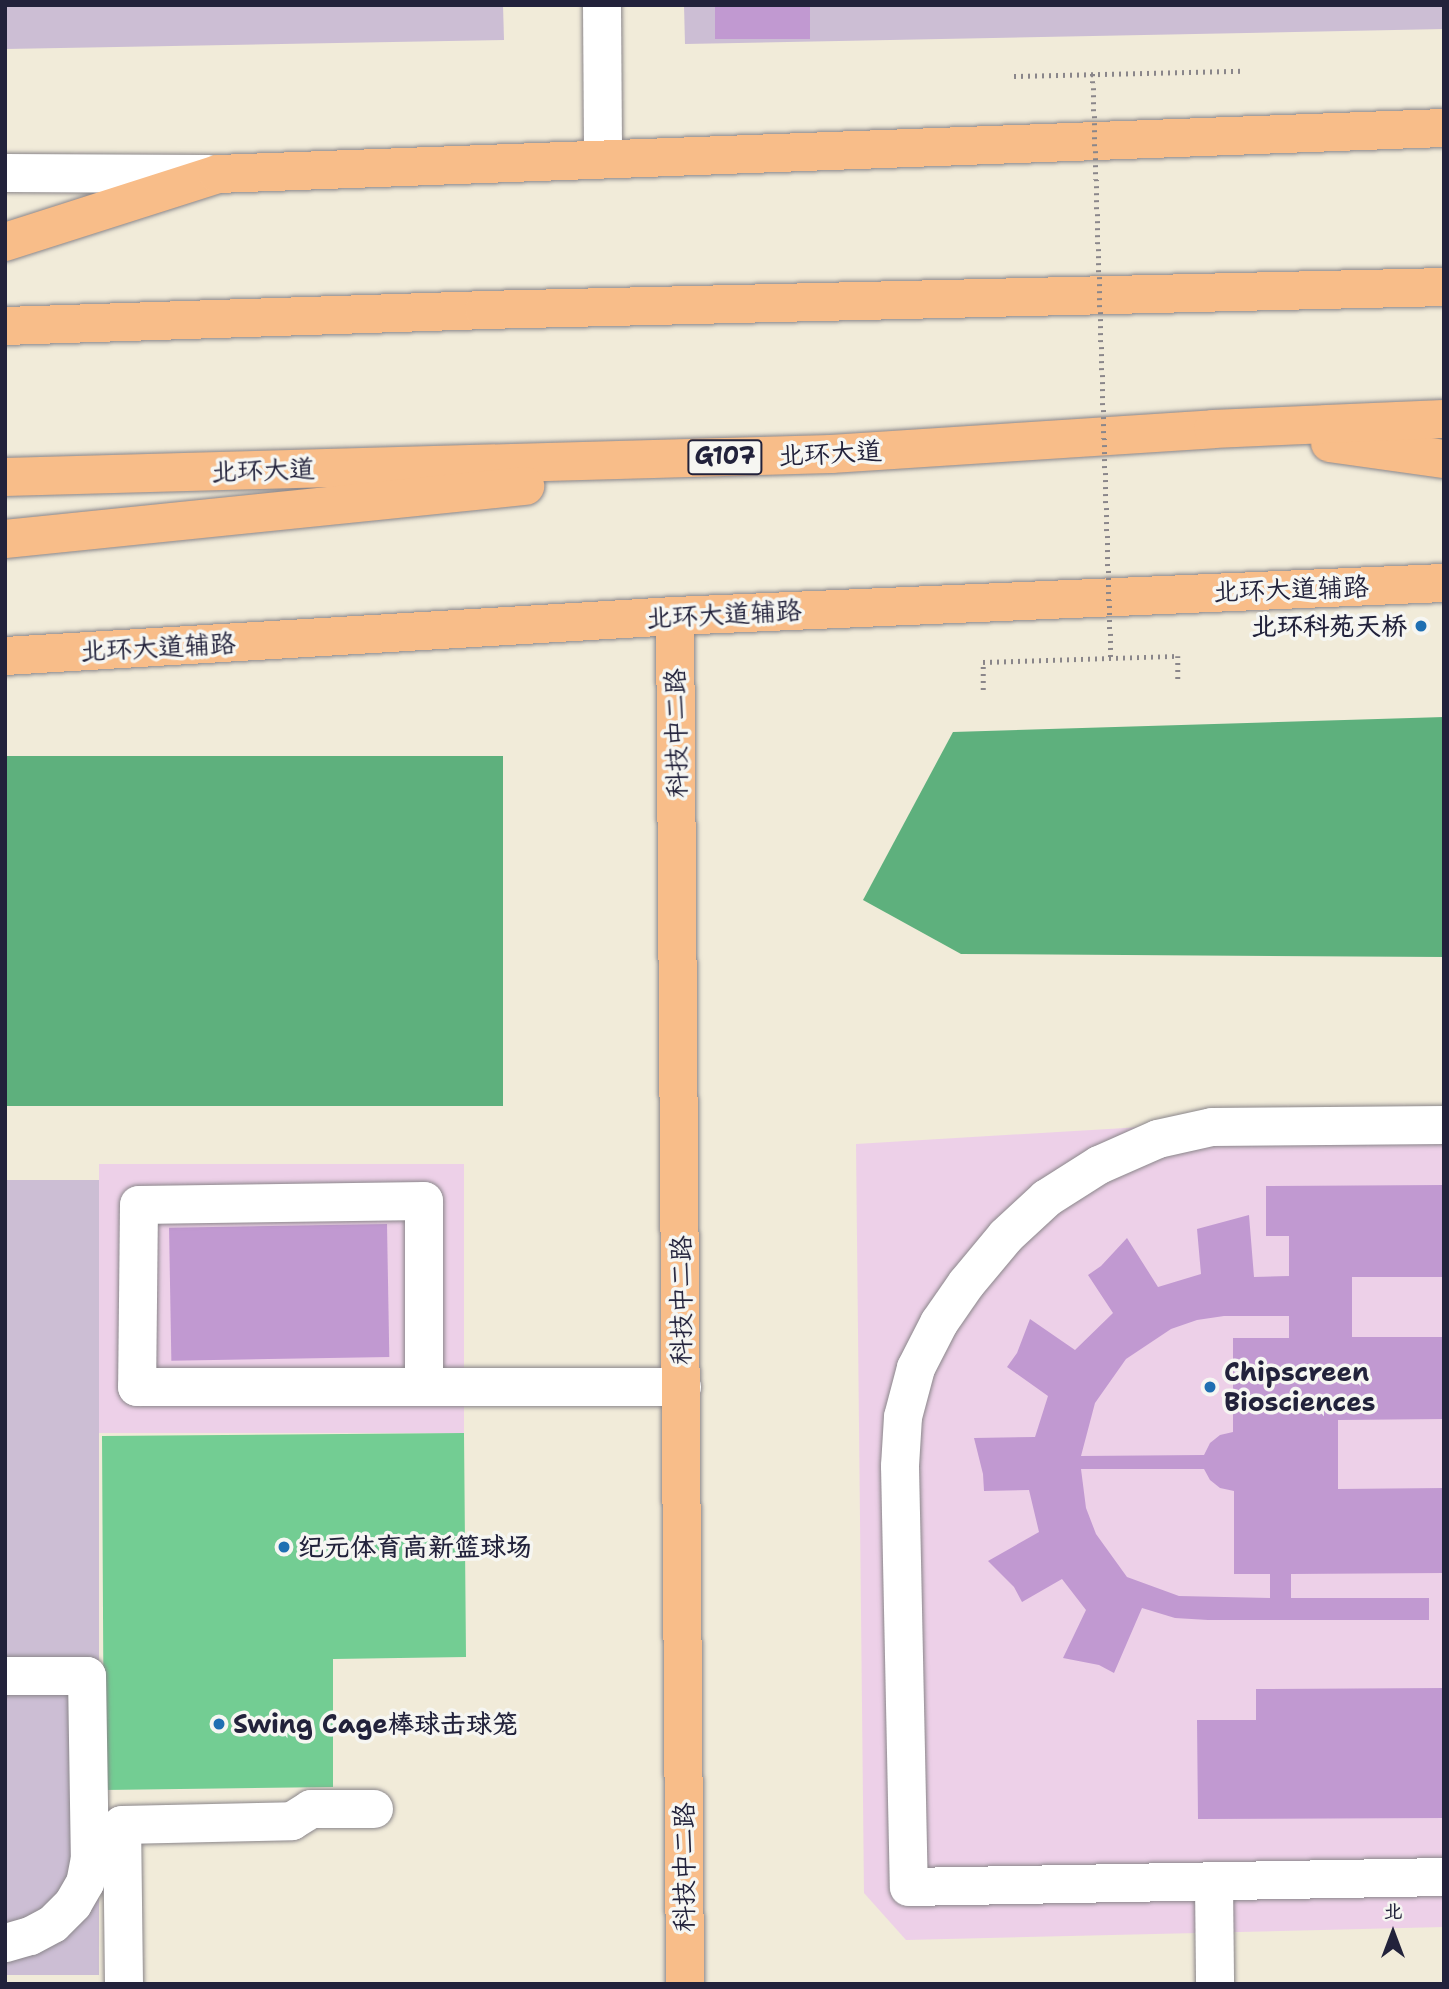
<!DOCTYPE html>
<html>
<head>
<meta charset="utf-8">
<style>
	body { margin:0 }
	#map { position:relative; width:1449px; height:1989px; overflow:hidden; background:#f1ebd9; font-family:"Shantell Sans","LXGW WenKai TC",sans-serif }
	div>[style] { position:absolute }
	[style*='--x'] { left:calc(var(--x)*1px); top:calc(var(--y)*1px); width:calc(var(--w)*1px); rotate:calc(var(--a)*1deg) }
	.built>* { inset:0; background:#edd0e8; transform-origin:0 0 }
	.industrial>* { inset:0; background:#ccbed4; transform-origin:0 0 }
	.green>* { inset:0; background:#73cd93 }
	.forest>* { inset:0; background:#5eb07d; transform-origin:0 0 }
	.building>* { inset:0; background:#c199d1; transform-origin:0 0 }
	.path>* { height:4.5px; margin-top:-2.25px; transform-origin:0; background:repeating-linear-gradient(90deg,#8a868a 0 2px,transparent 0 7px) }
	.roads { filter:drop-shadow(0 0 2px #8a868a) drop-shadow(0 0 2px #8a868a) }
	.minor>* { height:38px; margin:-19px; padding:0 19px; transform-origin:19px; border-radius:19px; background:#fff }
	.major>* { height:38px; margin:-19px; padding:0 19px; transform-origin:19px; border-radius:19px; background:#f8bd89 }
	.highway>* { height:38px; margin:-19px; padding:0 19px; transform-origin:19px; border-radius:19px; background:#f8bd89 }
	.path-bridge>* { height:4.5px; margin-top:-2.25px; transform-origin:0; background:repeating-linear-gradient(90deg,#8a868a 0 2px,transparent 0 7px) }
	.dots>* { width:19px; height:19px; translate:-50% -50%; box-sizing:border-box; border:4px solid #f6f6f2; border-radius:50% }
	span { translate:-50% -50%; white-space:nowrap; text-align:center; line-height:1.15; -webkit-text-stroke:7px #f6f6f2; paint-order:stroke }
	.shield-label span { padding:2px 5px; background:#f6f6f2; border:2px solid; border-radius:5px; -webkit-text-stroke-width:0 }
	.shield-label { font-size:24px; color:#22223b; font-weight:700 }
	.street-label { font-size:26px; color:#22223b }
	.poi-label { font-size:26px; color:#22223b; font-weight:700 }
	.right { translate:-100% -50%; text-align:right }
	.left { translate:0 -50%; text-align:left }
	.frame { position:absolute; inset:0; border:7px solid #22223b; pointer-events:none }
	.north { position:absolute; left:1358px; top:1898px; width:70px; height:70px; -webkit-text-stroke:5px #f6f6f2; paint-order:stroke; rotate:0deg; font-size:19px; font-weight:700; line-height:28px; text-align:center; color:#22223b }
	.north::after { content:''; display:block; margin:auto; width:24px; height:32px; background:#22223b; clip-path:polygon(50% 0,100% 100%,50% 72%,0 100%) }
</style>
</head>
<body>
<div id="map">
	<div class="built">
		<i style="clip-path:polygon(1444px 1109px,1444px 1927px,906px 1940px,864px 1893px,856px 1144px)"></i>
		<i style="left:464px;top:1164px;width:269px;height:365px;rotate:90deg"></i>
	</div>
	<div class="industrial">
		<i style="clip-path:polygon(5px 5px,503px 5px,504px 40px,5px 49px)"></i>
		<i style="clip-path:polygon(684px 5px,1444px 5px,1444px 29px,685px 44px)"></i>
		<i style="left:99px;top:1180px;width:795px;height:94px;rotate:90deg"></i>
	</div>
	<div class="green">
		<i style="clip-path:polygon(464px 1433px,466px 1657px,333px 1659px,333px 1787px,104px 1790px,102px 1436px)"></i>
	</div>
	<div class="forest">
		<i style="clip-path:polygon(1444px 717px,1444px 957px,961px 954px,863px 900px,953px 732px)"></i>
		<i style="left:503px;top:756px;width:350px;height:498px;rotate:90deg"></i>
	</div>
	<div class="building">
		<i style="left:715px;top:5px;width:95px;height:34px"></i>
		<i style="clip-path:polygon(evenodd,1444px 1185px,1444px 1277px,1352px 1277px,1352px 1337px,1444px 1337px,1444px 1419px,1338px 1420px,1338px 1489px,1444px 1488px,1444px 1573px,1291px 1574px,1291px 1598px,1429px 1598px,1429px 1620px,1208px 1620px,1175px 1618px,1142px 1608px,1114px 1673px,1099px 1665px,1063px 1658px,1086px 1610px,1062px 1579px,1022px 1602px,1014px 1587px,988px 1561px,1039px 1532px,1029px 1490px,984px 1491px,983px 1474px,974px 1438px,1035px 1437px,1048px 1396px,1007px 1367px,1017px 1353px,1030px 1319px,1075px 1350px,1113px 1313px,1088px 1275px,1101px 1266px,1127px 1238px,1158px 1287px,1201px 1274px,1197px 1229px,1249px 1215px,1254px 1277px,1289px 1276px,1289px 1236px,1266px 1236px,1266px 1186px,1444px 1185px,1224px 1316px,1289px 1316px,1289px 1338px,1233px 1338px,1233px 1432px,1220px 1435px,1210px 1443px,1204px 1455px,1081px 1456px,1095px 1403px,1126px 1359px,1171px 1329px,1197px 1320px,1224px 1316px,1444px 1185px,1081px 1469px,1204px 1469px,1210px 1480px,1220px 1488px,1234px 1491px,1234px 1574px,1270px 1574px,1270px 1598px,1179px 1596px,1127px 1577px,1096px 1534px,1086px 1508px,1081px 1469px)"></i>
		<i style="left:387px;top:1224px;width:133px;height:218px;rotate:89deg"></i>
		<i style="clip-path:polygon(1444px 1688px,1444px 1818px,1198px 1819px,1197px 1720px,1256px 1720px,1256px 1689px)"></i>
	</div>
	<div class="path">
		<i style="--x:1014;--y:76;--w:229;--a:-1.3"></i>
		<i style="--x:983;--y:690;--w:28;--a:-90"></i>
		<i style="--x:983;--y:662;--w:195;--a:-1.8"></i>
		<i style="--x:1178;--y:656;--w:27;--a:90"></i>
	</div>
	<div class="roads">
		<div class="minor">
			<i style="--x:602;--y:5;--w:152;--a:89.6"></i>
			<i style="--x:5;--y:173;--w:204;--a:0.3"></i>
			<i style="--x:1444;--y:1125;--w:232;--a:179.5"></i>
			<i style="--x:1212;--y:1127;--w:55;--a:167.5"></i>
			<i style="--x:1158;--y:1139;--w:64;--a:156.2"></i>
			<i style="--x:1099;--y:1165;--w:62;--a:147.6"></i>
			<i style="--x:1047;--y:1198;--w:56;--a:137.2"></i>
			<i style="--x:1006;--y:1236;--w:62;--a:129.8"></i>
			<i style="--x:966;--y:1284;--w:47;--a:124.7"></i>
			<i style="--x:939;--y:1323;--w:51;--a:117.1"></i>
			<i style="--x:916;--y:1368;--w:51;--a:104.9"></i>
			<i style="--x:903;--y:1417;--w:49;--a:93.5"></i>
			<i style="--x:900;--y:1466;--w:421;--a:88.8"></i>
			<i style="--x:909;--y:1887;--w:535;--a:-1.07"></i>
			<i style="--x:424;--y:1386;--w:185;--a:-90"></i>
			<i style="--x:424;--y:1201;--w:285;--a:179.2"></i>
			<i style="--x:139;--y:1205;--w:182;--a:90.6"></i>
			<i style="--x:137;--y:1387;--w:545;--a:0"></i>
			<i style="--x:5;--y:1676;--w:82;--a:0"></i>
			<i style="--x:87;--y:1676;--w:182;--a:89.1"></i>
			<i style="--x:90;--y:1858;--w:25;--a:101"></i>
			<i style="--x:85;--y:1883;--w:24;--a:120"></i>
			<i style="--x:73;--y:1904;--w:28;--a:135"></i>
			<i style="--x:53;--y:1924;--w:26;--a:152"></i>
			<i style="--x:30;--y:1936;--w:26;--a:164"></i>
			<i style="--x:1214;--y:1883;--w:101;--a:89.4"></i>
			<i style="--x:124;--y:1984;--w:159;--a:-90.7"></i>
			<i style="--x:122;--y:1825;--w:170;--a:-1.3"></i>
			<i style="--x:292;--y:1821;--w:22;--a:-32"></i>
			<i style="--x:311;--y:1809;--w:63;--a:0"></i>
		</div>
		<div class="major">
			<i style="--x:5;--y:242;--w:224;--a:-17.7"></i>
			<i style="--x:218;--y:174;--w:1227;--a:-2.15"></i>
			<i style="--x:675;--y:616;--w:1368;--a:89.58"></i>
			<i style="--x:5;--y:656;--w:671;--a:-3.42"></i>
			<i style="--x:675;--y:616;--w:770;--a:-2.46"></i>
		</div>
		<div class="highway">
			<i style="--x:5;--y:326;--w:479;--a:-1.9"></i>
			<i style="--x:484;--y:310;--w:960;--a:-1.37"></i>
			<i style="--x:1330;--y:443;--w:115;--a:8"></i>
			<i style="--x:5;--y:477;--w:826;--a:-1.59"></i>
			<i style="--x:831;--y:454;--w:383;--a:-3.7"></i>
			<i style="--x:1213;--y:429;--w:231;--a:-2.5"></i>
			<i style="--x:5;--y:539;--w:523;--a:-5.82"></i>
		</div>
	</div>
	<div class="path-bridge">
		<i style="--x:1093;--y:74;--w:584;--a:88.23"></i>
	</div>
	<div class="dots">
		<i style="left:1421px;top:626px;background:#1f6fb2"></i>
		<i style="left:1210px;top:1387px;background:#1f6fb2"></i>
		<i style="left:284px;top:1547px;background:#1f6fb2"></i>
		<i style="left:219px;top:1724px;background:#1f6fb2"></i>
	</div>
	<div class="shield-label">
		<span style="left:725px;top:457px">G107</span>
	</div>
	<div class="street-label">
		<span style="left:830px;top:453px;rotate:-3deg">北环大道</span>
		<span style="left:263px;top:470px;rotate:-2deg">北环大道</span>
		<span style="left:1291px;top:589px;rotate:-2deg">北环大道辅路</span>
		<span style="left:724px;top:614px;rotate:-3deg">北环大道辅路</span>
		<span style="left:158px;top:647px;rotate:-3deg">北环大道辅路</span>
		<span style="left:676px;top:733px;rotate:-91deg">科技中二路</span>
		<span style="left:681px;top:1300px;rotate:-90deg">科技中二路</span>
		<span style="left:684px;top:1867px;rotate:-90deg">科技中二路</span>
	</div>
	<div class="poi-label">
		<span class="right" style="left:1407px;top:626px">北环科苑天桥</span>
		<span class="left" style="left:1224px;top:1387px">Chipscreen<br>Biosciences</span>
		<span class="left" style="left:298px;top:1547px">纪元体育高新篮球场</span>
		<span class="left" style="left:233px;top:1724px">Swing Cage棒球击球笼</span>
	</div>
	<div class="frame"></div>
	<div class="north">北</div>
</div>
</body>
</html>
